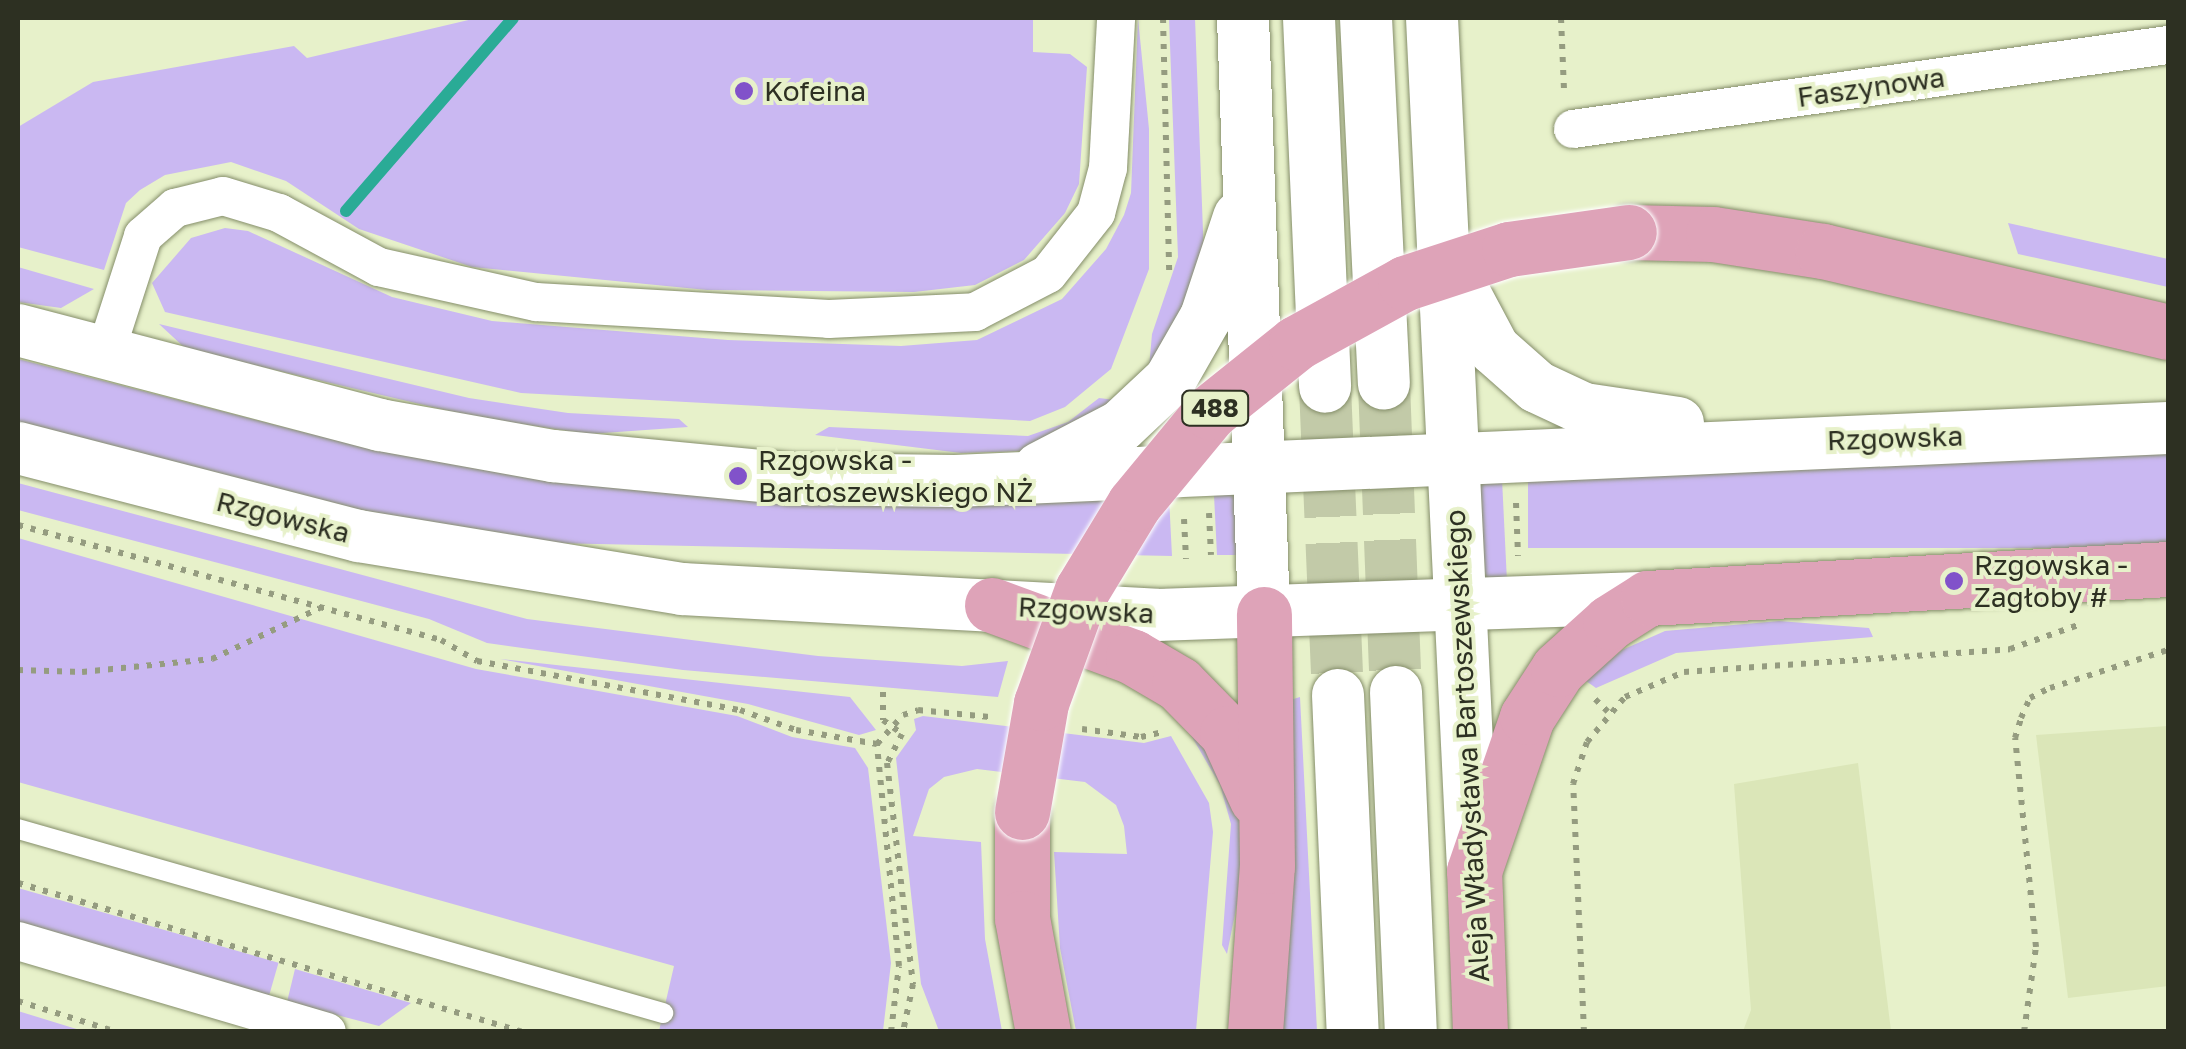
<!DOCTYPE html>
<html>
<head>
<meta charset="utf-8">
<style>
	body { margin:0 }
	#map { position:relative; width:2186px; height:1049px; overflow:hidden; background:#e7f1ca; font-family:"Golos Text",sans-serif }
	div>[style] { position:absolute }
	[style*='--x'] { left:calc(var(--x)*1px); top:calc(var(--y)*1px); width:calc(var(--w)*1px); rotate:calc(var(--a)*1deg) }
	.built>* { inset:0; background:#dbe6b8 }
	.green>* { inset:0; background:#cab8f2; transform-origin:0 0 }
	.stream>* { height:12px; margin:-6px; padding:0 6px; transform-origin:6px; border-radius:6px; background:#2aab96 }
	.secondary-tunnel>* { height:52px; margin-top:-26px; transform-origin:0; background:repeating-linear-gradient(90deg,#c2caa8 0 52px,transparent 0 78px) }
	.path>* { height:6px; margin-top:-3px; transform-origin:0; background:repeating-linear-gradient(90deg,#959c80 0 5px,transparent 0 13px) }
	.roads { filter:drop-shadow(0 0 2px #858e6a) drop-shadow(0 0 2px #858e6a) }
	.lane>* { height:20px; margin:-10px; padding:0 10px; transform-origin:10px; border-radius:10px; background:#fff }
	.street>* { height:38px; margin:-19px; padding:0 19px; transform-origin:19px; border-radius:19px; background:#fff }
	.secondary>* { height:52px; margin:-26px; padding:0 26px; transform-origin:26px; border-radius:26px; background:#fff }
	.primary>* { height:55px; margin:-27.5px; padding:0 27.5px; transform-origin:27.5px; border-radius:27.5px; background:#dea3b8 }
	.bridges { filter:drop-shadow(0 0 2px #fff) drop-shadow(0 0 2px #fff) }
	.primary-bridge>* { height:55px; margin:-27.5px; padding:0 27.5px; transform-origin:27.5px; border-radius:27.5px; background:#dea3b8 }
	.dots>* { width:28px; height:28px; translate:-50% -50%; box-sizing:border-box; border:5px solid #e7f1ca; border-radius:50% }
	span { translate:-50% -50%; white-space:nowrap; text-align:center; line-height:1.15; -webkit-text-stroke:8px #e7f1ca; paint-order:stroke }
	.shield-label span { padding:2px 8px; background:#e7f1ca; border:2px solid; border-radius:8px; -webkit-text-stroke-width:0 }
	.shield-label { font-size:25px; color:#2d3022; font-weight:700 }
	.street-label { font-size:28px; color:#2d3022 }
	.poi-label { font-size:28px; color:#2d3022 }
	.left { translate:0 -50%; text-align:left }
	.frame { position:absolute; inset:0; border:20px solid #2d3022; pointer-events:none }
</style>
</head>
<body>
<div id="map">
	<div class="built">
		<i style="clip-path:polygon(2168px 726px,2168px 986px,2068px 998px,2036px 735px)"></i>
		<i style="clip-path:polygon(1858px 763px,1891px 1031px,1743px 1031px,1751px 1010px,1734px 784px)"></i>
	</div>
	<div class="green">
		<i style="clip-path:polygon(477px 18px,1033px 18px,1033px 52px,1070px 54px,1087px 67px,1079px 184px,1065px 213px,1024px 260px,975px 285px,914px 292px,707px 290px,472px 267px,359px 229px,286px 181px,231px 162px,165px 175px,140px 190px,126px 203px,104px 270px,18px 247px,18px 127px,93px 82px,294px 46px,307px 58px)"></i>
		<i style="clip-path:polygon(1138px 18px,1149px 129px,1149px 269px,1111px 369px,1065px 407px,1030px 421px,521px 393px,165px 312px,152px 283px,191px 238px,225px 228px,248px 231px,392px 297px,492px 321px,728px 340px,901px 346px,977px 340px,1062px 299px,1106px 249px,1124px 215px,1131px 193px)"></i>
		<i style="clip-path:polygon(1169px 18px,1195px 18px,1204px 258px,1201px 278px,1149px 368px,1152px 334px,1178px 257px)"></i>
		<i style="clip-path:polygon(2008px 223px,2168px 259px,2168px 287px,2018px 254px)"></i>
		<i style="clip-path:polygon(18px 267px,94px 289px,61px 308px,18px 302px)"></i>
		<i style="clip-path:polygon(159px 324px,469px 398px,568px 413px,679px 419px,688px 427px,589px 434px,475px 417px,186px 349px)"></i>
		<i style="clip-path:polygon(18px 359px,311px 434px,1169px 497px,1172px 556px,549px 543px,321px 503px,18px 422px)"></i>
		<i style="clip-path:polygon(1099px 398px,1115px 400px,1023px 451px,961px 453px,815px 435px,829px 427px,1028px 436px,1068px 422px)"></i>
		<i style="left:2168px;top:449px;width:99px;height:640px;rotate:90deg"></i>
		<i style="clip-path:polygon(1502px 479px,1507px 582px,1486px 583px,1477px 482px)"></i>
		<i style="clip-path:polygon(18px 483px,527px 619px,818px 656px,962px 666px,1008px 661px,998px 697px,683px 670px,487px 643px,429px 619px,18px 510px)"></i>
		<i style="clip-path:polygon(1237px 494px,1237px 555px,1217px 555px,1214px 495px)"></i>
		<i style="clip-path:polygon(18px 538px,476px 669px,737px 716px,792px 737px,855px 748px,868px 768px,891px 963px,883px 1031px,659px 1031px,674px 966px,18px 782px)"></i>
		<i style="clip-path:polygon(1779px 621px,1869px 628px,1873px 637px,1676px 653px,1596px 688px,1586px 681px,1622px 650px,1665px 631px)"></i>
		<i style="clip-path:polygon(500px 659px,850px 697px,876px 730px,859px 735px,748px 704px)"></i>
		<i style="clip-path:polygon(1300px 697px,1317px 1031px,1278px 1032px,1292px 911px,1285px 714px,1290px 700px)"></i>
		<i style="clip-path:polygon(923px 716px,1144px 743px,1171px 736px,1209px 803px,1213px 832px,1196px 1031px,1076px 1031px,1060px 948px,1054px 852px,1127px 854px,1124px 826px,1116px 805px,1085px 782px,977px 769px,944px 777px,929px 789px,913px 836px,981px 842px,985px 939px,1002px 1031px,939px 1031px,921px 984px,896px 758px,916px 730px,914px 719px)"></i>
		<i style="clip-path:polygon(1192px 718px,1240px 806px,1240px 889px,1227px 954px,1222px 945px,1231px 824px,1220px 785px,1185px 725px)"></i>
		<i style="left:18px;top:888px;width:271px;height:36px;rotate:16deg"></i>
		<i style="clip-path:polygon(295px 969px,411px 1003px,379px 1026px,287px 1002px)"></i>
		<i style="clip-path:polygon(18px 1011px,83px 1031px,18px 1031px)"></i>
	</div>
	<div class="stream">
		<i style="--x:346;--y:211;--w:255;--a:-49.1"></i>
	</div>
	<div class="secondary-tunnel">
		<i style="--x:1384;--y:384;--w:308;--a:87.8"></i>
		<i style="--x:1325;--y:387;--w:308;--a:87.6"></i>
	</div>
	<div class="path">
		<i style="--x:1163;--y:18;--w:253;--a:88.6"></i>
		<i style="--x:1561;--y:18;--w:73;--a:87.6"></i>
		<i style="--x:1516;--y:503;--w:53;--a:87.8"></i>
		<i style="--x:1209;--y:513;--w:42;--a:87.3"></i>
		<i style="--x:1184;--y:519;--w:40;--a:87.1"></i>
		<i style="--x:18;--y:525;--w:438;--a:15.2"></i>
		<i style="--x:441;--y:640;--w:42;--a:30.3"></i>
		<i style="--x:477;--y:661;--w:268;--a:10.6"></i>
		<i style="--x:740;--y:710;--w:59;--a:19.7"></i>
		<i style="--x:796;--y:730;--w:82;--a:9.8"></i>
		<i style="--x:18;--y:670;--w:64;--a:1.8"></i>
		<i style="--x:82;--y:672;--w:131;--a:-5.7"></i>
		<i style="--x:212;--y:659;--w:119;--a:-25.3"></i>
		<i style="--x:883;--y:692;--w:28;--a:90"></i>
		<i style="--x:883;--y:720;--w:24;--a:36"></i>
		<i style="--x:902;--y:734;--w:33;--a:117"></i>
		<i style="--x:887;--y:763;--w:223;--a:83.3"></i>
		<i style="--x:913;--y:984;--w:49;--a:101.8"></i>
		<i style="--x:1595;--y:699;--w:18;--a:45"></i>
		<i style="--x:1082;--y:729;--w:60;--a:7.7"></i>
		<i style="--x:1141;--y:737;--w:23;--a:-13"></i>
		<i style="--x:18;--y:883;--w:527;--a:16.44"></i>
		<i style="--x:18;--y:1001;--w:104;--a:17.4"></i>
		<i style="--x:891;--y:1032;--w:66;--a:-83.1"></i>
		<i style="--x:899;--y:966;--w:223;--a:-95.7"></i>
		<i style="--x:877;--y:744;--w:39;--a:-48"></i>
		<i style="--x:903;--y:715;--w:16;--a:-18"></i>
		<i style="--x:918;--y:710;--w:72;--a:5.6"></i>
		<i style="--x:1584;--y:1032;--w:248;--a:-92.5"></i>
		<i style="--x:1573;--y:784;--w:44;--a:-71.6"></i>
		<i style="--x:1587;--y:742;--w:59;--a:-49.8"></i>
		<i style="--x:1625;--y:697;--w:64;--a:-23"></i>
		<i style="--x:1684;--y:672;--w:327;--a:-4"></i>
		<i style="--x:2010;--y:649;--w:72;--a:-19.4"></i>
		<i style="--x:2024;--y:1032;--w:86;--a:-82"></i>
		<i style="--x:2036;--y:947;--w:210;--a:-95.7"></i>
		<i style="--x:2015;--y:738;--w:21;--a:-73"></i>
		<i style="--x:2021;--y:718;--w:22;--a:-66"></i>
		<i style="--x:2030;--y:698;--w:22;--a:-27"></i>
		<i style="--x:2050;--y:688;--w:124;--a:-17.9"></i>
	</div>
	<div class="roads">
		<div class="lane">
			<i style="--x:18;--y:829;--w:671;--a:15.92"></i>
		</div>
		<div class="street">
			<i style="--x:1573;--y:129;--w:601;--a:-8.04"></i>
			<i style="--x:105;--y:354;--w:124;--a:-72.1"></i>
			<i style="--x:143;--y:236;--w:43;--a:-41.2"></i>
			<i style="--x:175;--y:208;--w:49;--a:-14"></i>
			<i style="--x:223;--y:196;--w:59;--a:16.9"></i>
			<i style="--x:279;--y:213;--w:114;--a:28.4"></i>
			<i style="--x:379;--y:267;--w:161;--a:12.6"></i>
			<i style="--x:536;--y:302;--w:293;--a:3.3"></i>
			<i style="--x:829;--y:319;--w:146;--a:-2.7"></i>
			<i style="--x:975;--y:312;--w:82;--a:-27.5"></i>
			<i style="--x:1048;--y:274;--w:78;--a:-51.8"></i>
			<i style="--x:1096;--y:213;--w:47;--a:-75.1"></i>
			<i style="--x:1108;--y:168;--w:150;--a:-86.9"></i>
			<i style="--x:18;--y:941;--w:322;--a:16.4"></i>
		</div>
		<div class="secondary">
			<i style="--x:1243;--y:18;--w:596;--a:87.98"></i>
			<i style="--x:1309;--y:18;--w:369;--a:87.5"></i>
			<i style="--x:1366;--y:18;--w:366;--a:87.2"></i>
			<i style="--x:1432;--y:18;--w:853;--a:87.24"></i>
			<i style="--x:1453;--y:272;--w:87;--a:62"></i>
			<i style="--x:1494;--y:349;--w:57;--a:41.5"></i>
			<i style="--x:1537;--y:387;--w:52;--a:25.1"></i>
			<i style="--x:1584;--y:409;--w:95;--a:8.5"></i>
			<i style="--x:18;--y:330;--w:374;--a:14.7"></i>
			<i style="--x:380;--y:425;--w:176;--a:10.2"></i>
			<i style="--x:553;--y:456;--w:239;--a:5.5"></i>
			<i style="--x:791;--y:479;--w:164;--a:0.7"></i>
			<i style="--x:955;--y:481;--w:1214;--a:-2.5"></i>
			<i style="--x:18;--y:448;--w:352;--a:14.5"></i>
			<i style="--x:359;--y:536;--w:327;--a:9.3"></i>
			<i style="--x:682;--y:589;--w:475;--a:3.1"></i>
			<i style="--x:1156;--y:615;--w:492;--a:-2"></i>
			<i style="--x:1040;--y:468;--w:91;--a:-27.4"></i>
			<i style="--x:1121;--y:426;--w:67;--a:-43.2"></i>
			<i style="--x:1170;--y:380;--w:73;--a:-60.3"></i>
			<i style="--x:1206;--y:317;--w:105;--a:-71.7"></i>
			<i style="--x:1396;--y:692;--w:340;--a:87.5"></i>
			<i style="--x:1338;--y:695;--w:337;--a:87.5"></i>
		</div>
		<div class="primary">
			<i style="--x:1629;--y:232;--w:84;--a:1.4"></i>
			<i style="--x:1713;--y:234;--w:111;--a:8.8"></i>
			<i style="--x:1823;--y:251;--w:354;--a:13.2"></i>
			<i style="--x:992;--y:605;--w:150;--a:20.2"></i>
			<i style="--x:1133;--y:657;--w:53;--a:30.4"></i>
			<i style="--x:1179;--y:684;--w:69;--a:45.6"></i>
			<i style="--x:1227;--y:733;--w:72;--a:65.6"></i>
			<i style="--x:1022;--y:812;--w:106;--a:90"></i>
			<i style="--x:1022;--y:918;--w:116;--a:79.6"></i>
			<i style="--x:1255;--y:1032;--w:166;--a:-85.9"></i>
			<i style="--x:1267;--y:866;--w:252;--a:-90.7"></i>
			<i style="--x:1480;--y:1032;--w:161;--a:-92.1"></i>
			<i style="--x:1474;--y:871;--w:163;--a:-71"></i>
			<i style="--x:1527;--y:717;--w:57;--a:-57.1"></i>
			<i style="--x:1558;--y:669;--w:70;--a:-42.1"></i>
			<i style="--x:1610;--y:622;--w:45;--a:-32.3"></i>
			<i style="--x:1648;--y:598;--w:521;--a:-3.19"></i>
		</div>
	</div>
	<div class="bridges">
		<div class="primary-bridge">
			<i style="--x:1022;--y:812;--w:111;--a:-80.1"></i>
			<i style="--x:1041;--y:703;--w:120;--a:-70.1"></i>
			<i style="--x:1082;--y:590;--w:100;--a:-58.8"></i>
			<i style="--x:1134;--y:504;--w:119;--a:-50.4"></i>
			<i style="--x:1210;--y:412;--w:110;--a:-38.7"></i>
			<i style="--x:1296;--y:343;--w:124;--a:-28.8"></i>
			<i style="--x:1405;--y:283;--w:109;--a:-18.1"></i>
			<i style="--x:1509;--y:249;--w:121;--a:-8.1"></i>
		</div>
	</div>
	<div class="dots">
		<i style="left:744px;top:91px;background:#8152ca"></i>
		<i style="left:738px;top:476px;background:#8152ca"></i>
		<i style="left:1954px;top:581px;background:#8152ca"></i>
	</div>
	<div class="shield-label">
		<span style="left:1215px;top:408px">488</span>
	</div>
	<div class="street-label">
		<span style="left:1871px;top:87px;rotate:-8deg">Faszynowa</span>
		<span style="left:1895px;top:438px;rotate:-2deg">Rzgowska</span>
		<span style="left:283px;top:517px;rotate:14deg">Rzgowska</span>
		<span style="left:1086px;top:610px;rotate:3deg">Rzgowska</span>
		<span style="left:1467px;top:746px;rotate:-93deg">Aleja Władysława Bartoszewskiego</span>
	</div>
	<div class="poi-label">
		<span class="left" style="left:764px;top:91px">Kofeina</span>
		<span class="left" style="left:758px;top:476px">Rzgowska -<br>Bartoszewskiego NŻ</span>
		<span class="left" style="left:1974px;top:581px">Rzgowska -<br>Zagłoby #</span>
	</div>
	<div class="frame"></div>
</div>
</body>
</html>
